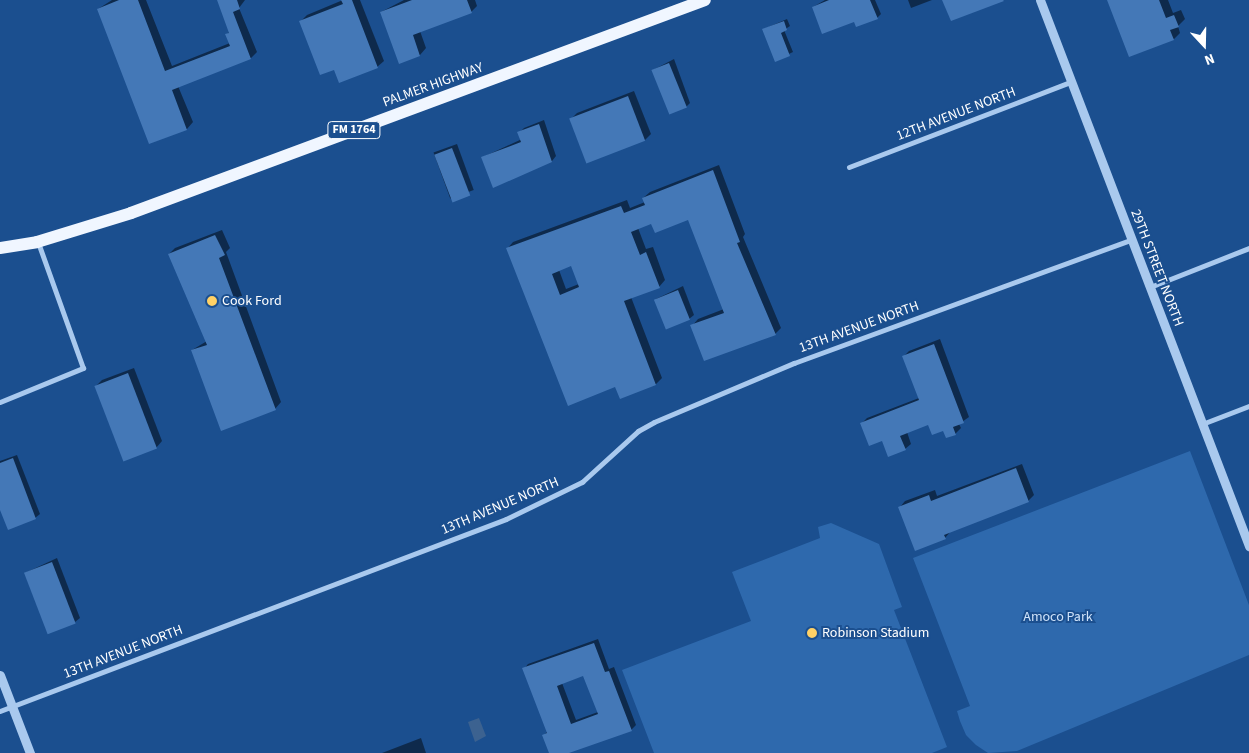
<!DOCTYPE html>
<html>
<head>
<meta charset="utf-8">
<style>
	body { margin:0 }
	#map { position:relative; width:1249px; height:753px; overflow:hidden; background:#1b4f8f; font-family:"Source Sans 3",sans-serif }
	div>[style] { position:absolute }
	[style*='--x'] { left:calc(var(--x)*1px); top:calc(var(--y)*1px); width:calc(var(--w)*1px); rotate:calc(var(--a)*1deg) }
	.green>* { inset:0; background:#2e69ad }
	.water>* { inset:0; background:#3c6290 }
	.shadow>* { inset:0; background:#0007; transform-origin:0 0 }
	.building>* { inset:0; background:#4478b7; transform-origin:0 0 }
	.minor>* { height:5px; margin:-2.5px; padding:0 2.5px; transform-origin:2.5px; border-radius:2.5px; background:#a9c9ee }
	.tertiary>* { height:9px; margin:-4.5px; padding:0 4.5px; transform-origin:4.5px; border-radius:4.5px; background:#a9c9ee }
	.primary>* { height:12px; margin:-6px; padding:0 6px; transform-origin:6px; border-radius:6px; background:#f0f6ff }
	.dots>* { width:14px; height:14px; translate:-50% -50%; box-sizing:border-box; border:2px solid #1b4f8f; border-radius:50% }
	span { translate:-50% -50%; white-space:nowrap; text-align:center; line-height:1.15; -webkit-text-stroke:4px #1b4f8f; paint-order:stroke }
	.shield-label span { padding:1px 4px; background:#1b4f8f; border:1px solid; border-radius:4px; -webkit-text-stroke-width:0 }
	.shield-label { font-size:12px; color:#fff; font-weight:700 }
	.street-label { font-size:14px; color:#fff }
	.poi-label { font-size:14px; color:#fff }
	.left { translate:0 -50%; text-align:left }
	.park-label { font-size:14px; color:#cfe3fa }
	.north { position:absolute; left:1179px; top:20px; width:50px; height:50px; -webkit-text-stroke:4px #1b4f8f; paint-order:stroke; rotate:159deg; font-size:14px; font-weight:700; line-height:20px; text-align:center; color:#fff }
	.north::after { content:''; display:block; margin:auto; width:18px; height:22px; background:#fff; clip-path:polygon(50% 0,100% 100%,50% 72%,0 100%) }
</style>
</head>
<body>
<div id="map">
	<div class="green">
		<i style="clip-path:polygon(1190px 451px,1249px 605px,1249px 655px,1017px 751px,988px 753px,976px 745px,966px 735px,960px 721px,957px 711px,970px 706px,913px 558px)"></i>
		<i style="clip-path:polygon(831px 523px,879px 544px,902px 607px,894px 610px,947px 747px,932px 753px,654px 753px,622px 670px,751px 621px,732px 572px,820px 538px,818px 527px)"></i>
	</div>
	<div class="water">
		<i style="clip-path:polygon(479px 718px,486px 736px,475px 742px,468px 722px)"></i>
	</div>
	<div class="shadow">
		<i style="clip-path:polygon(112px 0,146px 0,172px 66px,230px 43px,227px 35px,230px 31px,218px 0,245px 0,239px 8px,257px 52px,251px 58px,178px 86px,193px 122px,187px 129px,150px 143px,98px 9px)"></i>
		<i style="clip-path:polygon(343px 0,360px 0,384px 61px,377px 67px,334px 68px,300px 22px,307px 15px)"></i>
		<i style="clip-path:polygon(404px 0,475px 0,477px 6px,471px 12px,420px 31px,426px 48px,420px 55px,400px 62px,381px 12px)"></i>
		<i style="clip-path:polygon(825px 0,875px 0,881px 14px,877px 18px,813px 7px)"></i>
		<i style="clip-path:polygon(908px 0,932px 0,911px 8px)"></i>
		<i style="clip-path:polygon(1108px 0,1168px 0,1173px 13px,1181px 10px,1185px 19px,1178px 26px,1180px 33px,1174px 39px)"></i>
		<i style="clip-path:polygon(787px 19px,790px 26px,784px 30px,793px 52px,776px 60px,764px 29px)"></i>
		<i style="clip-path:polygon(674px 59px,690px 103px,686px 107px,653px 70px)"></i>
		<i style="clip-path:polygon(634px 91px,651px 134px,645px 140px,571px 119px,577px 113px)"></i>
		<i style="clip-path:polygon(544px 120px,556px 156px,552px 161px,483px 157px,522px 139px,519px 133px,524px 128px)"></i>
		<i style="left:457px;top:144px;width:49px;height:25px;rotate:70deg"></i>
		<i style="clip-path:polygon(evenodd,719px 165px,745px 234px,743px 237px,781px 328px,775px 334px,692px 326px,698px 319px,724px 309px,689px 219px,652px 222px,638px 228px,646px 249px,653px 247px,665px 280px,659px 287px,631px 297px,662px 378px,656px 384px,616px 385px,507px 249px,513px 242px,627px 200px,630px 208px,645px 202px,643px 198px,650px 192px,719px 165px,572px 265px,579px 284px,566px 289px,559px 270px,572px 265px)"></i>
		<i style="clip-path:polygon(222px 230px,230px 248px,226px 252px,281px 402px,275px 409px,192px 350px,207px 341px,169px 254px,175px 248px)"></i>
		<i style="clip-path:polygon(683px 286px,694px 315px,689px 319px,656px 299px)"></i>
		<i style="clip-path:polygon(940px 339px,969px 417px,959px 424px,961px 428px,955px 434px,929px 423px,907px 432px,911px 444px,905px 449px,882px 440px,862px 423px,867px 418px,919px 398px,904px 356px,909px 351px)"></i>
		<i style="clip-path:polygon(134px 368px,162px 441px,156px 448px,96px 386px,102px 380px)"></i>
		<i style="clip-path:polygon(17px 455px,40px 514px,35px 518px,0 506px,0 461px)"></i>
		<i style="clip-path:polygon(1022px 464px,1034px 495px,1028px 501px,951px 531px,945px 538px,900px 507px,905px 501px,935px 490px,937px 496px)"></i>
		<i style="clip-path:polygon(57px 558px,80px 618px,75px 622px,25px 573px)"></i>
		<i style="clip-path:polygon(evenodd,598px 639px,609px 669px,614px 667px,636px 725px,631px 730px,566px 753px,550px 753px,543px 736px,548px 731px,524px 669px,528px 664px,598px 639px,584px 675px,598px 712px,576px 720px,562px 683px,584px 675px)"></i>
		<i style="clip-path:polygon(421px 738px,426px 753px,382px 753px)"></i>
	</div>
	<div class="building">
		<i style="clip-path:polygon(119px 0,138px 0,165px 71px,230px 46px,225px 34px,229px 33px,217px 0,237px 0,240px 9px,233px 12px,251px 59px,172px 90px,187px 130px,149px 144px,97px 9px)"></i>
		<i style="clip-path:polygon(341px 0,352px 0,378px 68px,339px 83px,334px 70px,320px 75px,299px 21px,343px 4px)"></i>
		<i style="clip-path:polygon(412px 0,467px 0,472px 13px,413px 35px,420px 56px,399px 64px,380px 12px)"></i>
		<i style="clip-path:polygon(829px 0,870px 0,878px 19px,856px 27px,854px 22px,822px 34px,812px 7px)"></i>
		<i style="clip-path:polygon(942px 0,1003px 0,1004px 1px,951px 21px)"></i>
		<i style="clip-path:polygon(1107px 0,1159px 0,1166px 18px,1174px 15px,1179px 27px,1170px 30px,1174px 40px,1129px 57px)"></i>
		<i style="clip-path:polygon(784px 21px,787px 30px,781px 33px,790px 56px,775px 62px,762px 29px)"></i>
		<i style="left:669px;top:63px;width:48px;height:19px;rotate:68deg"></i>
		<i style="left:628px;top:96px;width:48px;height:63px;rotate:69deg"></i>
		<i style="clip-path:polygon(539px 124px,552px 162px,493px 188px,481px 157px,521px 142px,517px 132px)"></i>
		<i style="left:452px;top:148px;width:51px;height:19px;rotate:69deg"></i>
		<i style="clip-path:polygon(evenodd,713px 170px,740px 242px,737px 243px,776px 335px,704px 361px,690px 325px,724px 313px,688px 220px,655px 233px,651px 224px,631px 232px,640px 255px,646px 252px,660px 288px,624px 301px,656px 385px,620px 399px,615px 387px,568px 406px,506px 248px,621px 206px,624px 213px,645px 205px,642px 198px,713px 170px,571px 266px,579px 287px,560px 295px,552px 274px,571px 266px)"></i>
		<i style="clip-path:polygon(215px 235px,225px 255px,219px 258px,276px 410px,221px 431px,191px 350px,207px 345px,168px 254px)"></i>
		<i style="left:678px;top:290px;width:32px;height:26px;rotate:68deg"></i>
		<i style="clip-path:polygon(934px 344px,964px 423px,953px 427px,956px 435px,946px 438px,943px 431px,932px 435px,928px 425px,900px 436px,906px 450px,888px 457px,882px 441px,869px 446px,860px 423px,919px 400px,902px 356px)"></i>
		<i style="left:128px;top:373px;width:81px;height:36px;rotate:69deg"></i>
		<i style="clip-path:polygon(13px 458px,36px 519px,8px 530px,0 510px,0 463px)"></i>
		<i style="clip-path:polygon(1016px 468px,1029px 502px,944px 535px,946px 539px,915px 551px,898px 507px,929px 495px,931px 501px)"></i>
		<i style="left:52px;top:562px;width:66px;height:30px;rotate:69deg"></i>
		<i style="clip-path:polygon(evenodd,594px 643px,605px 672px,609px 671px,632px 731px,569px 753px,549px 753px,542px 735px,547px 733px,522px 668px,594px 643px,583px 676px,598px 714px,571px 724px,557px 686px,583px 676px)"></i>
	</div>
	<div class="minor">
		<i style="--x:849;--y:167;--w:238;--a:-21"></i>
		<i style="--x:1150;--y:287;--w:106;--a:-21.5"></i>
		<i style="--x:0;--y:402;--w:90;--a:-22.3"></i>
		<i style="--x:83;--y:368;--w:134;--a:-109.7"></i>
		<i style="--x:1202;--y:424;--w:50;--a:-21"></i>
		<i style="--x:0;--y:711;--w:541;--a:-20.78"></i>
		<i style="--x:506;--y:519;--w:85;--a:-26"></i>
		<i style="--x:582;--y:482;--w:76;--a:-42.3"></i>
		<i style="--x:638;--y:431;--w:18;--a:-29"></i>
		<i style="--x:654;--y:422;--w:152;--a:-22.9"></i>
		<i style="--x:794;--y:363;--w:360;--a:-20.1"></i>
	</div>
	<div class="tertiary">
		<i style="--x:1040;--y:0;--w:585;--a:69.05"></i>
		<i style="--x:0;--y:675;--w:84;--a:69"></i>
	</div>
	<div class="primary">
		<i style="--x:0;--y:248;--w:37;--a:-9"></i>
		<i style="--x:37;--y:242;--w:98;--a:-17.1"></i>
		<i style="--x:131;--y:213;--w:612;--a:-20.36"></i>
	</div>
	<div class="dots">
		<i style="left:212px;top:301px;background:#ffd166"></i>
		<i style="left:812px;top:633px;background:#ffd166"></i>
	</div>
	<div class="shield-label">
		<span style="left:354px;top:130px">FM 1764</span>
	</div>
	<div class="street-label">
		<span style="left:433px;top:85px;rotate:-20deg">PALMER HIGHWAY</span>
		<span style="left:956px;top:114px;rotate:-21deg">12TH AVENUE NORTH</span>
		<span style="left:1157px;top:268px;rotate:69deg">29TH STREET NORTH</span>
		<span style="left:859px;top:327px;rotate:-20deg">13TH AVENUE NORTH</span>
		<span style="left:500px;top:506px;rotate:-23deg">13TH AVENUE NORTH</span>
		<span style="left:123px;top:652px;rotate:-21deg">13TH AVENUE NORTH</span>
	</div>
	<div class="poi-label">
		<span class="left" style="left:222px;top:301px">Cook Ford</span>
		<span class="left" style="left:822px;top:633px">Robinson Stadium</span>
	</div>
	<div class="park-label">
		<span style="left:1058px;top:617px">Amoco Park</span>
	</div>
	<div class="north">N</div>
</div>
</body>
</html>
